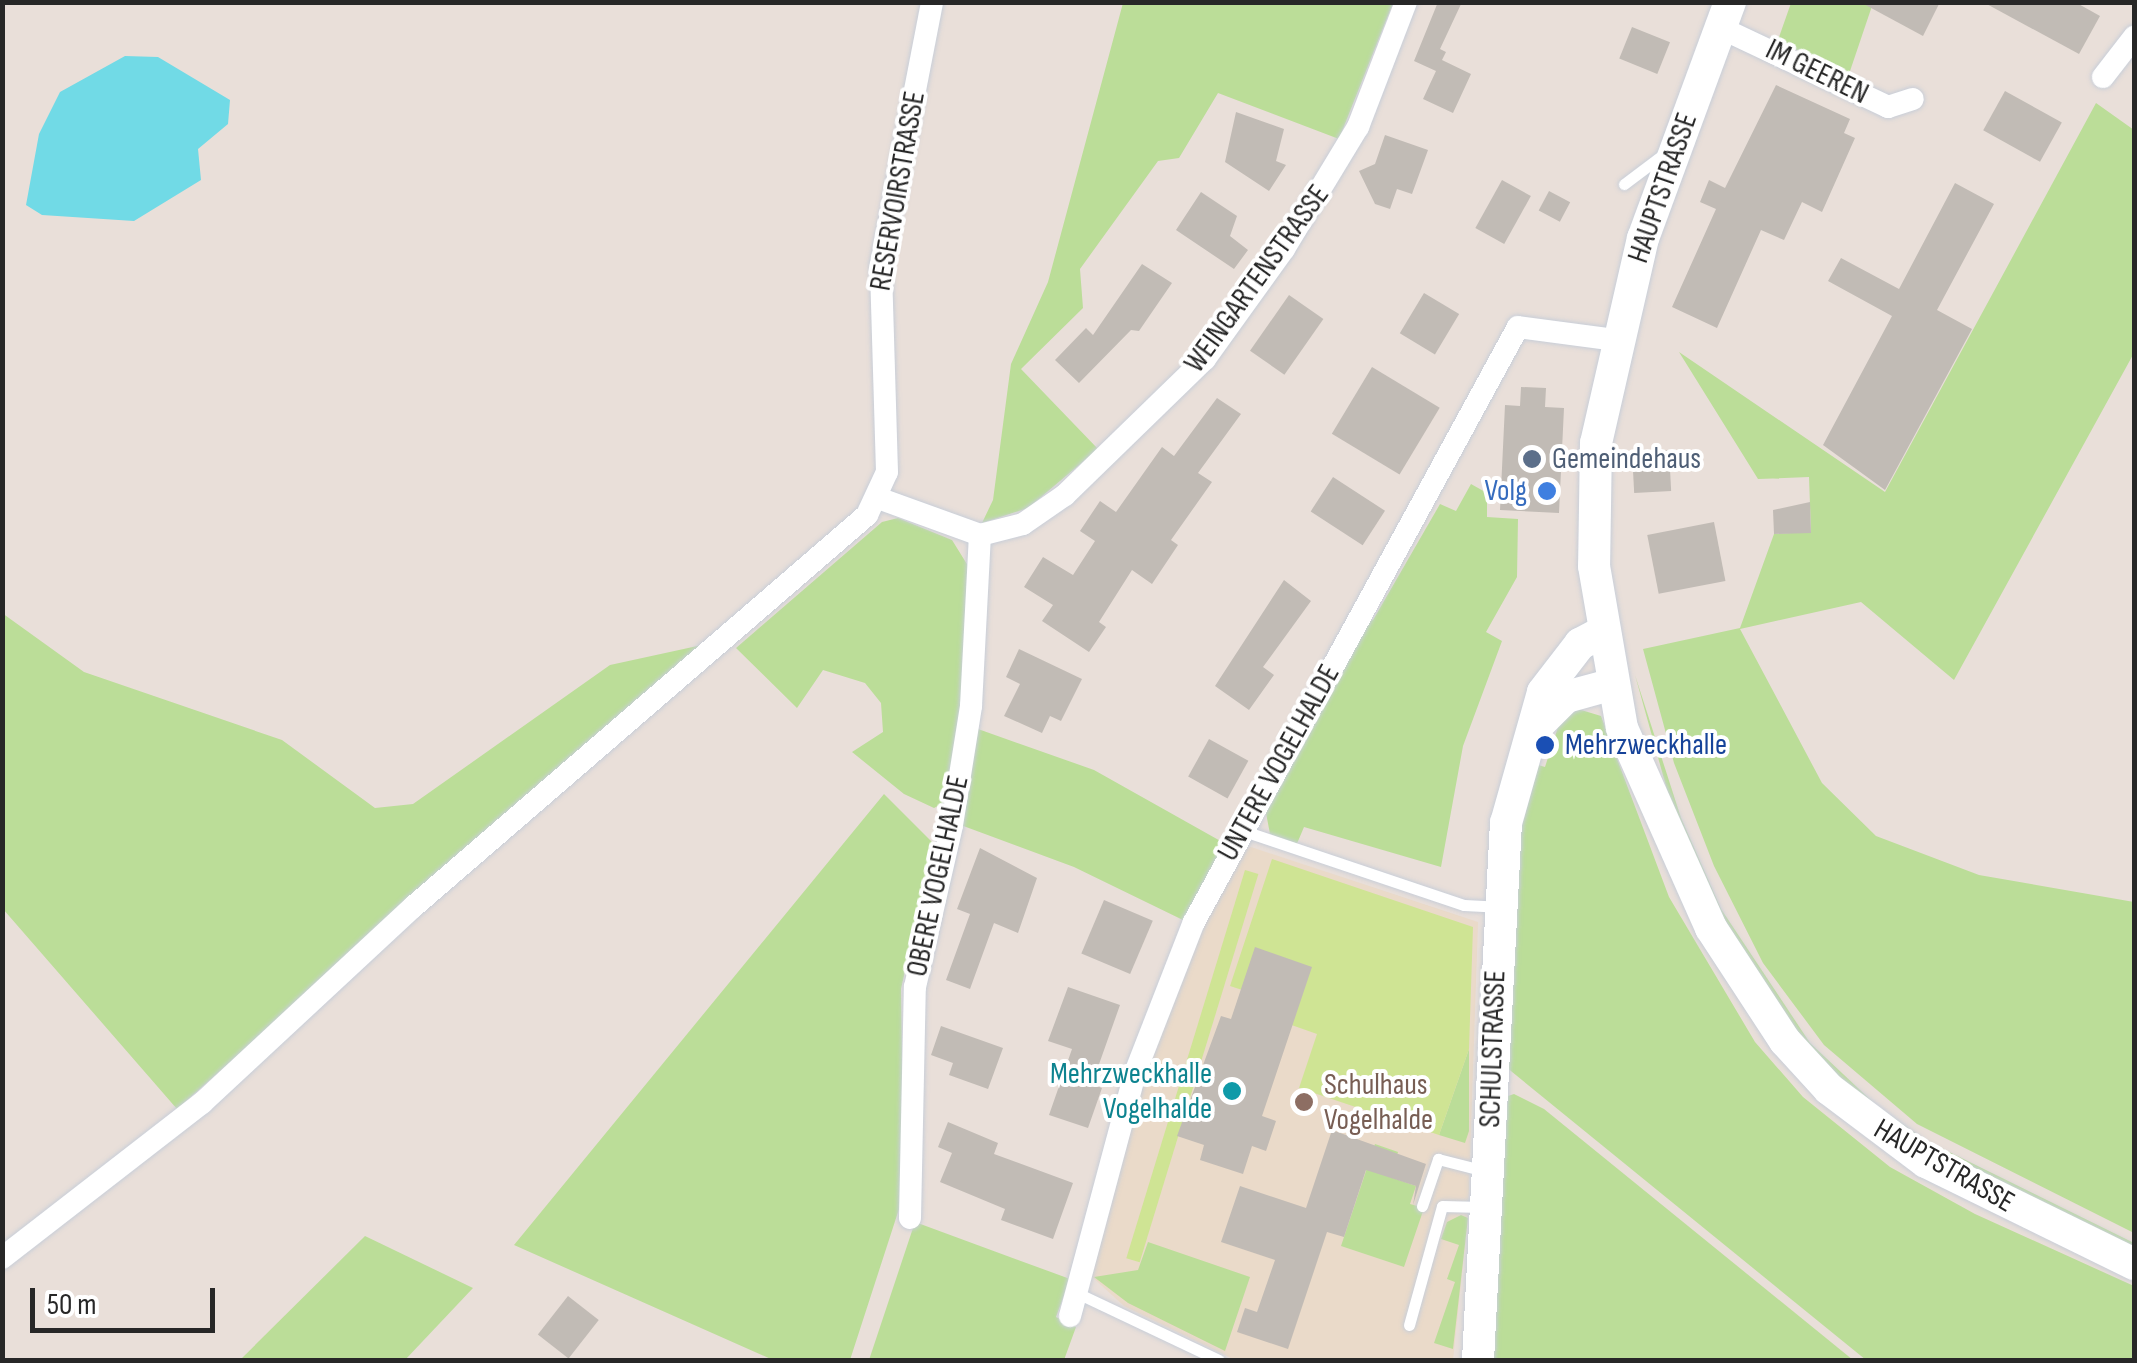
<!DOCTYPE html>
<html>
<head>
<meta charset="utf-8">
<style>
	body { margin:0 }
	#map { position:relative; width:2137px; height:1363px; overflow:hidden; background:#e9dfd9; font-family:"Sofia Sans Condensed",sans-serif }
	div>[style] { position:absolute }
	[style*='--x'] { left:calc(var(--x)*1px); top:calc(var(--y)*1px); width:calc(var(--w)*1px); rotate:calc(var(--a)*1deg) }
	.education>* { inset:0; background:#eadac9 }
	.green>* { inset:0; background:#bbdd98 }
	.pitch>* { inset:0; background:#cfe494; transform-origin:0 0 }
	.water>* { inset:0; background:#71dae6 }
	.building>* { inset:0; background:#c1bbb5; transform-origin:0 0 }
	.roads { filter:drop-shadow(0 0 2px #c8ced8) drop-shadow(0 0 2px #c8ced8) }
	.lane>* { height:11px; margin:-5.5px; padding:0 5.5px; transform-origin:5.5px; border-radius:5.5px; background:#fff }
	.street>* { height:22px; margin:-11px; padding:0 11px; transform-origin:11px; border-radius:11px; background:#fff }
	.secondary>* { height:32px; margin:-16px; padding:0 16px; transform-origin:16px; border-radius:16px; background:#fff }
	.dots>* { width:28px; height:28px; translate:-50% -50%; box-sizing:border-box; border:5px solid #fff; border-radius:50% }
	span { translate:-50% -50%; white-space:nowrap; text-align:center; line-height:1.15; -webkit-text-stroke:8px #fff; paint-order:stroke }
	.street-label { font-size:30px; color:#272727 }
	.service-label { font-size:30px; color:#4e5e75 }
	.left { translate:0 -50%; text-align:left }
	.shop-label { font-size:30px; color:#366cbe }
	.right { translate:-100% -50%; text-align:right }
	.transit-label { font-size:30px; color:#164399 }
	.culture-label { font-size:30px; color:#0d838f }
	.education-label { font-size:30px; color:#785e54 }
	.frame { position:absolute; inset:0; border:5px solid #272727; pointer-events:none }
	.scale { position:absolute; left:30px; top:1288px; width:185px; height:45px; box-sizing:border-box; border:5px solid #272727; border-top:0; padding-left:12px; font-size:30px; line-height:35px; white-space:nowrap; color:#272727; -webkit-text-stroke:8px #fff; paint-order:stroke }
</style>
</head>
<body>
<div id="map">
	<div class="education">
		<i style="clip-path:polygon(1251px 847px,1478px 922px,1468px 1218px,1453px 1360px,1235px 1360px,1124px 1306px,1090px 1275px,1121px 1150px,1180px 974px,1243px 849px)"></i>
	</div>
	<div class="green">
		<i style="clip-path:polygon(1123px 3px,1393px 3px,1339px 139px,1218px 93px,1179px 158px,1158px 161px,1080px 269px,1083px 308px,1021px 369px,1098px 449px,1028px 508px,982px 523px,993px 500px,1011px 364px,1048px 282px)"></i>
		<i style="clip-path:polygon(1791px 3px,1873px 3px,1848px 77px,1778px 40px)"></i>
		<i style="clip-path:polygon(2096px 103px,2134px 130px,2134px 353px,1954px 680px,1861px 602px,1740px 629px,1822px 783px,1876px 836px,1979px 875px,2134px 902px,2134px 1233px,1917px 1124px,1824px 1045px,1763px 963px,1714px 866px,1674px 763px,1643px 649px,1740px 628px,1774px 534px,1811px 532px,1809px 477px,1758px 479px,1679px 352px,1885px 492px)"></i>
		<i style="clip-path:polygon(1471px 484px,1487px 493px,1487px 517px,1518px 519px,1517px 577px,1486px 632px,1502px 641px,1463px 746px,1441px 867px,1304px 827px,1296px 846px,1270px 834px,1266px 813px,1365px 622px,1373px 620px,1440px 504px,1456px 511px)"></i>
		<i style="clip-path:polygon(898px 518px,952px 540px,970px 569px,966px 677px,945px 802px,934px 808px,904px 794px,852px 752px,883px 732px,881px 703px,865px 683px,823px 670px,797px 708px,736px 648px,882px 522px)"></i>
		<i style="clip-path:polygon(2px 613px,84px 672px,282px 740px,375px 808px,413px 804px,610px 665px,702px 645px,177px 1109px,3px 909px)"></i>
		<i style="clip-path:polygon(1635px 675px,1681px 818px,1721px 909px,1810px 1043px,1876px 1105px,1925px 1140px,2134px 1243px,2134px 1248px,1992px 1182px,1899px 1129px,1813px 1054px,1732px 938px,1671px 804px)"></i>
		<i style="clip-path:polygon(1578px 709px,1601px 716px,1669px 897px,1755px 1042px,1803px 1097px,1890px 1167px,1975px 1214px,2134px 1286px,2134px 1360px,1866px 1360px,1506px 1067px,1516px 849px,1538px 765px,1545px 767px,1560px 721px)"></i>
		<i style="clip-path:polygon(978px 729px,1094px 770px,1224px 843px,1185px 921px,1074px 867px,958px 824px)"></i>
		<i style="clip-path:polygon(884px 794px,934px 844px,901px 989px,904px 1171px,899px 1209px,850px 1360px,773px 1360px,514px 1245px)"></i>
		<i style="clip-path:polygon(1469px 1049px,1469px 1131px,1465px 1143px,1439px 1135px)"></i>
		<i style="clip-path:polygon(1514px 1094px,1544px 1109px,1853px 1360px,1490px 1360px,1508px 1096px)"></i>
		<i style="clip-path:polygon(1375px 1144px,1398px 1152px,1390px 1177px,1416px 1186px,1410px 1204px,1424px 1208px,1404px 1267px,1341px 1246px)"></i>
		<i style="clip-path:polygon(1461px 1215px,1468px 1218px,1453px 1349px,1434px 1343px,1455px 1282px,1447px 1279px,1459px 1245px,1441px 1239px,1447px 1222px)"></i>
		<i style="clip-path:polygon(915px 1222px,1070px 1279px,1056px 1317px,1076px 1327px,1064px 1360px,869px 1360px)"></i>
		<i style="clip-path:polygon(365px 1236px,473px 1288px,405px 1360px,240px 1360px)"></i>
		<i style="clip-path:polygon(1148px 1242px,1250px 1277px,1225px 1351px,1128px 1303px,1094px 1277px,1138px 1270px)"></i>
	</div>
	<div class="pitch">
		<i style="clip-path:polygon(1272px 859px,1473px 927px,1469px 1049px,1439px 1135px,1299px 1088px,1317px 1034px,1283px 1022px,1288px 1005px,1230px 986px)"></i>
		<i style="left:1245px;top:870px;width:14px;height:406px;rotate:17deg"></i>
	</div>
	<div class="water">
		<i style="clip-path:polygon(125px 56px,158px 57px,230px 100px,228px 124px,198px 149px,201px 180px,134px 221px,42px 215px,26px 205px,39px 134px,60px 92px)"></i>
	</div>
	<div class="building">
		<i style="clip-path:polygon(1438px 2px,1462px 2px,1440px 49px,1446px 52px,1442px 60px,1471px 74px,1453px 113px,1423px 99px,1436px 71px,1414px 61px)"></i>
		<i style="clip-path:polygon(1860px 2px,1940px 2px,1923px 36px)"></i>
		<i style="clip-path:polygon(1983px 2px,2075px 2px,2100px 16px,2079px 54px)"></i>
		<i style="left:1632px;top:27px;width:41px;height:34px;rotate:22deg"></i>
		<i style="clip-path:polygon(1776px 85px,1850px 119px,1844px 133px,1855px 138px,1822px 212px,1802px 202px,1784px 240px,1761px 230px,1717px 328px,1672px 307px,1716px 209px,1700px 202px,1709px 180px,1725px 188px)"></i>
		<i style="left:2005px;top:91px;width:65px;height:45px;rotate:29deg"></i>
		<i style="clip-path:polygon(1236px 112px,1284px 129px,1276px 161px,1286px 165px,1269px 191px,1225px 162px)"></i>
		<i style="clip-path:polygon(1385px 135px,1428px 150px,1412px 194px,1397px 189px,1390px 209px,1375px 204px,1359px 171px,1375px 164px)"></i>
		<i style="left:1502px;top:180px;width:33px;height:55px;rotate:29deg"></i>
		<i style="clip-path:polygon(1955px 183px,1994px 204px,1937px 310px,1972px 329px,1885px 490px,1823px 445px,1892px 316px,1828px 281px,1841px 258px,1899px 289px)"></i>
		<i style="left:1549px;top:191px;width:24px;height:22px;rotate:28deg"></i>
		<i style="clip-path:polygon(1201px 192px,1237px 216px,1230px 236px,1248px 250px,1234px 269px,1176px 230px)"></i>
		<i style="clip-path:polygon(1142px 264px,1172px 283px,1139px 331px,1131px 330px,1079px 383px,1055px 360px,1086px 328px,1093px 335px)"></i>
		<i style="left:1424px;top:293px;width:41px;height:47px;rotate:31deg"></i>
		<i style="left:1289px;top:295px;width:42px;height:68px;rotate:35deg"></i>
		<i style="left:1372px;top:367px;width:79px;height:78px;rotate:31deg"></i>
		<i style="clip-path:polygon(1521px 387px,1546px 388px,1545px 407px,1564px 408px,1559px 513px,1500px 510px,1505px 405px,1520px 406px)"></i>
		<i style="clip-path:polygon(1217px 398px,1241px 414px,1198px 473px,1212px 482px,1171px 540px,1178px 545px,1152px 584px,1132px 570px,1099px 622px,1106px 627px,1089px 652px,1042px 621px,1053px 605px,1024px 587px,1043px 557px,1073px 575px,1095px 541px,1080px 531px,1100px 501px,1116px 512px,1162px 447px,1174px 456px)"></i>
		<i style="left:1669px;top:450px;width:41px;height:37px;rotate:87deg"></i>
		<i style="left:1333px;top:477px;width:62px;height:41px;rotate:33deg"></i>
		<i style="clip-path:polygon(1810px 502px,1811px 533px,1774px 534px,1773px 510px)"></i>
		<i style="left:1714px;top:522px;width:60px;height:68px;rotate:79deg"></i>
		<i style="clip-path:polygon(1284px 580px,1311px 601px,1263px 667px,1274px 675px,1249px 710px,1215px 686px)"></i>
		<i style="clip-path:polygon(1019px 649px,1082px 679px,1061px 721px,1050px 716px,1042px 733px,1004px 716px,1020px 684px,1006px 677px)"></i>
		<i style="left:1209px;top:739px;width:45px;height:43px;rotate:29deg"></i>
		<i style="clip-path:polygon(980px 848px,1037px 878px,1018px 933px,994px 923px,970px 989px,946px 980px,970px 914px,957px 909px)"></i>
		<i style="left:1104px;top:900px;width:53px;height:58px;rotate:23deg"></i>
		<i style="clip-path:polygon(1255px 947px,1312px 967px,1262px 1116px,1276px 1121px,1266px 1151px,1252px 1146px,1243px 1174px,1200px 1160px,1204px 1145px,1177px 1136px,1221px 1016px,1231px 1019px)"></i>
		<i style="clip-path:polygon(1068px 987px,1120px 1005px,1092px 1084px,1102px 1088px,1088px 1128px,1049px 1115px,1072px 1049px,1048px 1041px)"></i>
		<i style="clip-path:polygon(941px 1026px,1003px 1048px,988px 1089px,949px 1075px,953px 1063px,931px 1055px)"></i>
		<i style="clip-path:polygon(948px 1122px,998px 1143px,994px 1154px,1073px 1183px,1053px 1239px,1001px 1220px,1005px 1209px,940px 1182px,952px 1153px,938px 1147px)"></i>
		<i style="clip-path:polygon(1332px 1130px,1426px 1164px,1413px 1205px,1416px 1186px,1366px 1170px,1344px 1237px,1327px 1232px,1288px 1349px,1237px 1332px,1245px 1308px,1257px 1312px,1275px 1260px,1221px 1242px,1240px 1186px,1306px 1208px)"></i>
		<i style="left:568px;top:1296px;width:39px;height:49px;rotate:38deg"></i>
	</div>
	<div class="roads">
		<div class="lane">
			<i style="--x:1624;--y:184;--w:50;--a:-36.9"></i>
			<i style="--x:1241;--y:830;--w:235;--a:18.6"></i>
			<i style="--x:1464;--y:905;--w:34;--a:3"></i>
			<i style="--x:1422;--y:1206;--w:50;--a:-71.2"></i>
			<i style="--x:1438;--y:1159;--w:49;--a:14.3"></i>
			<i style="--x:1077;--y:1293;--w:157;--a:25.3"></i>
			<i style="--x:1409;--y:1325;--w:123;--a:-74.5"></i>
			<i style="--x:1442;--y:1206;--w:41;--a:1.4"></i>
		</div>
		<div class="street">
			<i style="--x:1721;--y:28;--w:185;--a:25.3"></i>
			<i style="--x:1888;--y:107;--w:26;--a:-18"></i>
			<i style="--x:2103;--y:77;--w:51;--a:-52.2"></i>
			<i style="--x:878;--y:498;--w:109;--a:19.9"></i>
			<i style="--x:980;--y:535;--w:44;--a:-14.3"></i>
			<i style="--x:1023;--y:524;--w:51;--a:-34.6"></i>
			<i style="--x:1065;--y:495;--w:195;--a:-44.2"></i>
			<i style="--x:1205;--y:359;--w:135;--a:-54.3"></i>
			<i style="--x:1284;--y:249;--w:143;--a:-58.8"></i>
			<i style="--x:1358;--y:127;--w:134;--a:-69"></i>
			<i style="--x:910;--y:1218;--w:231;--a:-88.8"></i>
			<i style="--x:915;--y:987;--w:166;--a:-77.1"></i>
			<i style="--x:952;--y:825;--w:121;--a:-80.9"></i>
			<i style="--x:971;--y:706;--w:171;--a:-87"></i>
			<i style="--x:2;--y:1258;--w:253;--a:-37.8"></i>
			<i style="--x:202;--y:1103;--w:288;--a:-42.9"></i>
			<i style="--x:413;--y:907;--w:600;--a:-40.81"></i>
			<i style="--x:867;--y:515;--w:47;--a:-65.1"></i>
			<i style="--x:887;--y:472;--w:207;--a:-91.7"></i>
			<i style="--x:881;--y:265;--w:268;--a:-79"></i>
			<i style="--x:1070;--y:1316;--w:252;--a:-75"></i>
			<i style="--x:1135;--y:1073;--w:162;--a:-68.7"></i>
			<i style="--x:1194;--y:922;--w:677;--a:-61.43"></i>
			<i style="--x:1518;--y:327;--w:98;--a:7.6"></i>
		</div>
		<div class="secondary">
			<i style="--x:1730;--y:2;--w:252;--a:110.2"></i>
			<i style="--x:1643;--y:238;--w:210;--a:102.9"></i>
			<i style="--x:1596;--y:443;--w:123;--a:90.9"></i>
			<i style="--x:1594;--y:566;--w:164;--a:80.2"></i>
			<i style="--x:1622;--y:728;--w:219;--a:66"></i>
			<i style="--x:1711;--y:928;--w:135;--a:56.8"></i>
			<i style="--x:1785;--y:1041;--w:65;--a:47.5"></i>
			<i style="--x:1829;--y:1089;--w:121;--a:37"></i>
			<i style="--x:1926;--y:1162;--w:232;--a:26.1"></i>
			<i style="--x:1535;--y:728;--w:44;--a:-45"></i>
			<i style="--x:1566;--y:697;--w:46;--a:-15.3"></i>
			<i style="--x:1478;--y:1360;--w:538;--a:-87.02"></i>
			<i style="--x:1506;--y:823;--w:136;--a:-74.2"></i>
			<i style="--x:1543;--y:692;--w:61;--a:-52.4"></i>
			<i style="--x:1580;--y:644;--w:24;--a:-28"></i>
		</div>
	</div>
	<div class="dots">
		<i style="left:1532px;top:459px;background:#5c6f8a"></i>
		<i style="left:1547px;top:491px;background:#3f7fe0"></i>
		<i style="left:1545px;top:745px;background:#1a4fb4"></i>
		<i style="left:1232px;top:1091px;background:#0f9aa8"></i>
		<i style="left:1304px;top:1102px;background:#8d6e63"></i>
	</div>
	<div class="street-label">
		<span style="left:1817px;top:72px;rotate:26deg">IM GEEREN</span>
		<span style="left:1663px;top:188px;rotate:-71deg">HAUPTSTRASSE</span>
		<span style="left:898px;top:191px;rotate:-80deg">RESERVOIRSTRASSE</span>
		<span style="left:1257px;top:279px;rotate:-54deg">WEINGARTENSTRASSE</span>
		<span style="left:1279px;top:763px;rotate:-61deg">UNTERE VOGELHALDE</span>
		<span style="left:938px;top:876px;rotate:-78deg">OBERE VOGELHALDE</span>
		<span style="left:1493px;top:1049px;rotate:-88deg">SCHULSTRASSE</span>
		<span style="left:1944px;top:1166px;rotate:30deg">HAUPTSTRASSE</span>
	</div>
	<div class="service-label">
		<span class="left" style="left:1552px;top:459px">Gemeindehaus</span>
	</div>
	<div class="shop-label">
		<span class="right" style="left:1527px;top:491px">Volg</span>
	</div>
	<div class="transit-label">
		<span class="left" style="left:1565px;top:745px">Mehrzweckhalle</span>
	</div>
	<div class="culture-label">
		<span class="right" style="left:1212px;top:1091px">Mehrzweckhalle<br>Vogelhalde</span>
	</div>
	<div class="education-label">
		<span class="left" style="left:1324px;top:1102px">Schulhaus<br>Vogelhalde</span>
	</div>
	<div class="frame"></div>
	<div class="scale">50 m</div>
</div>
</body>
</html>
